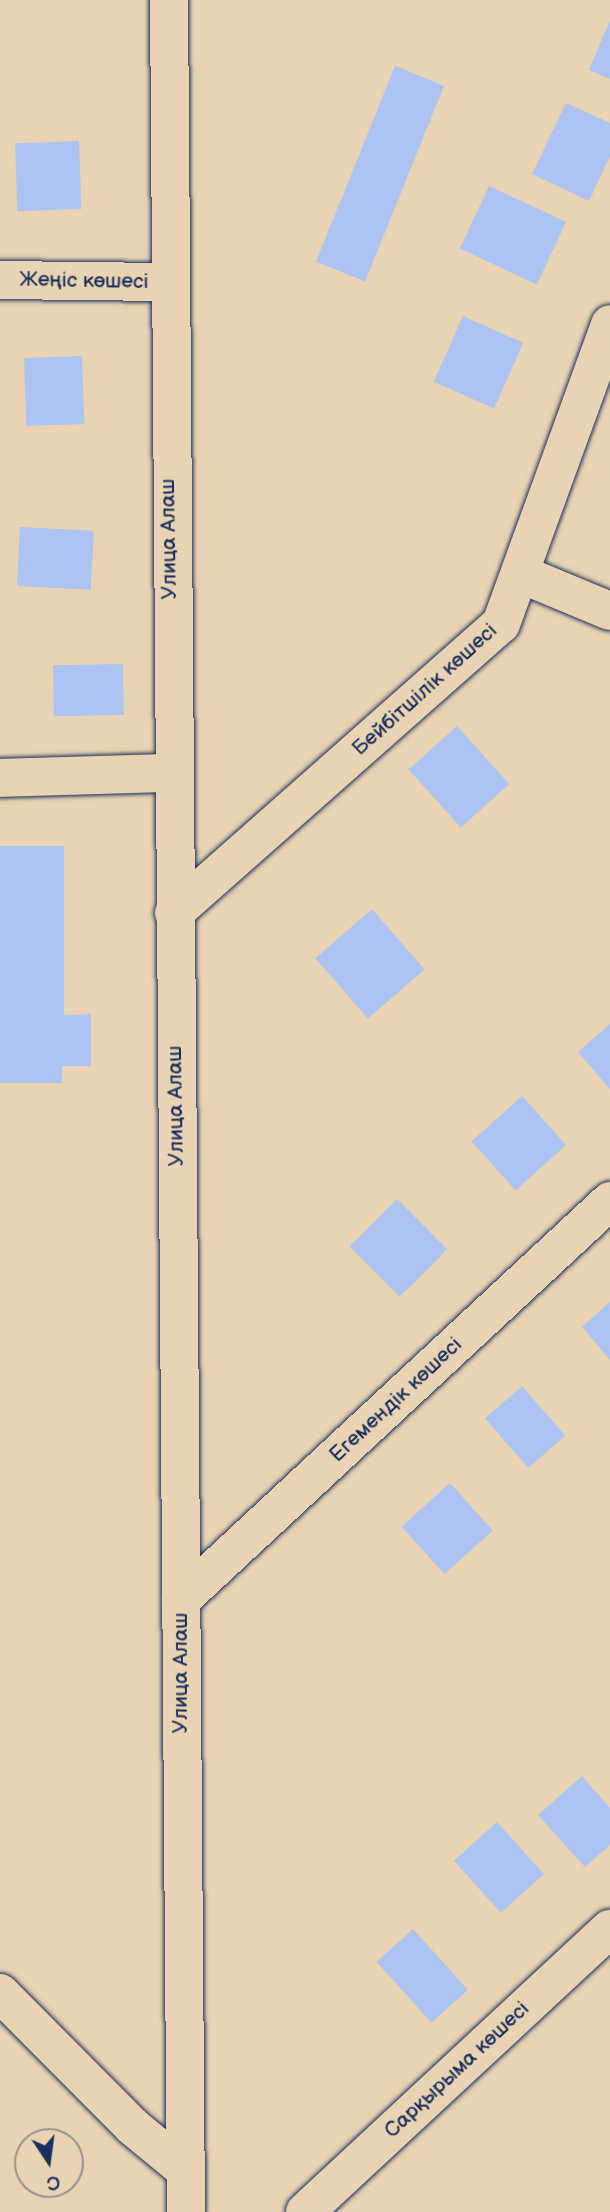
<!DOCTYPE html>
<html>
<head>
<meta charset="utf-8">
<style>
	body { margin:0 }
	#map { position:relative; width:610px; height:2212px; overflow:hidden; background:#e8d4b2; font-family:"Balsamiq Sans",sans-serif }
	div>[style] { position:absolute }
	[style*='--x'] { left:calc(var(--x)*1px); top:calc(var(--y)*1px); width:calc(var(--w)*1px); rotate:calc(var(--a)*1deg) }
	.building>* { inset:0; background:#adc3f2; transform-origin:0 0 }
	.roads { filter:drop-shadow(0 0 2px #1b2f5e) drop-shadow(0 0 2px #1b2f5e) }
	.minor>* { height:38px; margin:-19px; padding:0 19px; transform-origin:19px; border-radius:19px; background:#e8d4b2 }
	span { translate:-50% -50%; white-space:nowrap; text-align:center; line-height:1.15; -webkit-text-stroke:5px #e8d4b2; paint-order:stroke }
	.street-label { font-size:21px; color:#1b2f5e }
	.north { position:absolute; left:14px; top:2128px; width:70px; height:70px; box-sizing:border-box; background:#e8d4b2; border:2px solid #969290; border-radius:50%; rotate:167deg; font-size:19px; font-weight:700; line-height:28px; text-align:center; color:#1b2f5e }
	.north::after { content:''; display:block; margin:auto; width:24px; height:32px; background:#1b2f5e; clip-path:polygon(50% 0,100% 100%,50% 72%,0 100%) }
</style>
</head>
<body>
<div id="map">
	<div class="building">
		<i style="clip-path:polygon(610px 20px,610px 79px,589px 70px)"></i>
		<i style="left:395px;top:66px;width:53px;height:211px;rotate:22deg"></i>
		<i style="clip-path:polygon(566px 103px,610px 123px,610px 156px,589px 201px,532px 174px)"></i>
		<i style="left:79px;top:141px;width:68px;height:64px;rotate:88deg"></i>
		<i style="left:489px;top:186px;width:85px;height:69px;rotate:25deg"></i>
		<i style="left:463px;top:316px;width:66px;height:72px;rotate:24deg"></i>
		<i style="left:82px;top:356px;width:68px;height:58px;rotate:88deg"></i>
		<i style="left:20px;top:527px;width:74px;height:59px;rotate:3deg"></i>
		<i style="left:123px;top:664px;width:51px;height:70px;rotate:89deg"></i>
		<i style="left:457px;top:726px;width:78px;height:65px;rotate:48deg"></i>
		<i style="clip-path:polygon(0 846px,64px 846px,64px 1015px,91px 1014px,91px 1066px,62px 1066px,62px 1083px,0 1083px)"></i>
		<i style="left:372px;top:909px;width:80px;height:75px;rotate:49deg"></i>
		<i style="clip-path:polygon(610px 1024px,610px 1089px,578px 1052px)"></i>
		<i style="left:522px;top:1096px;width:66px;height:68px;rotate:48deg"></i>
		<i style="left:397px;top:1199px;width:71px;height:67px;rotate:45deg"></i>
		<i style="clip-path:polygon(610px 1302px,610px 1360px,582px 1327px)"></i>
		<i style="left:522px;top:1386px;width:66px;height:49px;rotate:49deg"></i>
		<i style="left:450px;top:1483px;width:64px;height:65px;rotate:48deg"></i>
		<i style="clip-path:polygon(582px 1776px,610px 1808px,610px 1845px,585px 1867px,538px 1815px)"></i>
		<i style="left:497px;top:1822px;width:70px;height:58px;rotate:48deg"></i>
		<i style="left:413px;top:1929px;width:82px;height:49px;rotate:48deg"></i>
	</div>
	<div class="roads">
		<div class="minor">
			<i style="--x:169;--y:0;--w:2212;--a:89.56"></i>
			<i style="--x:0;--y:280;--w:167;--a:0.7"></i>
			<i style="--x:521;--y:574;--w:96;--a:22.6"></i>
			<i style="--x:0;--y:778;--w:172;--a:-1.7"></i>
			<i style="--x:174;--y:913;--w:436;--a:-41.5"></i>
			<i style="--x:501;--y:624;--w:319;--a:-70"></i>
			<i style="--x:181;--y:1600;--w:586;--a:-42.92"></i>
			<i style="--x:0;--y:1993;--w:187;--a:45.2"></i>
			<i style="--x:132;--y:2126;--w:67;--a:39.6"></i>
			<i style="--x:305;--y:2212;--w:416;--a:-42.9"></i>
		</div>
	</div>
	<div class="street-label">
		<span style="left:84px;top:281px;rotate:1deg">Жеңіс көшесі</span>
		<span style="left:169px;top:539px;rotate:-91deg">Улица Алаш</span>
		<span style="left:425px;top:690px;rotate:-42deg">Бейбітшілік көшесі</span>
		<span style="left:176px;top:1106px;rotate:-91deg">Улица Алаш</span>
		<span style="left:396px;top:1400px;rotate:-43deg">Егемендік көшесі</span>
		<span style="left:181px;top:1673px;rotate:-90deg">Улица Алаш</span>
		<span style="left:457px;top:2070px;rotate:-43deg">Сарқырыма көшесі</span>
	</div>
	<div class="north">С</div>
</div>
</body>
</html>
